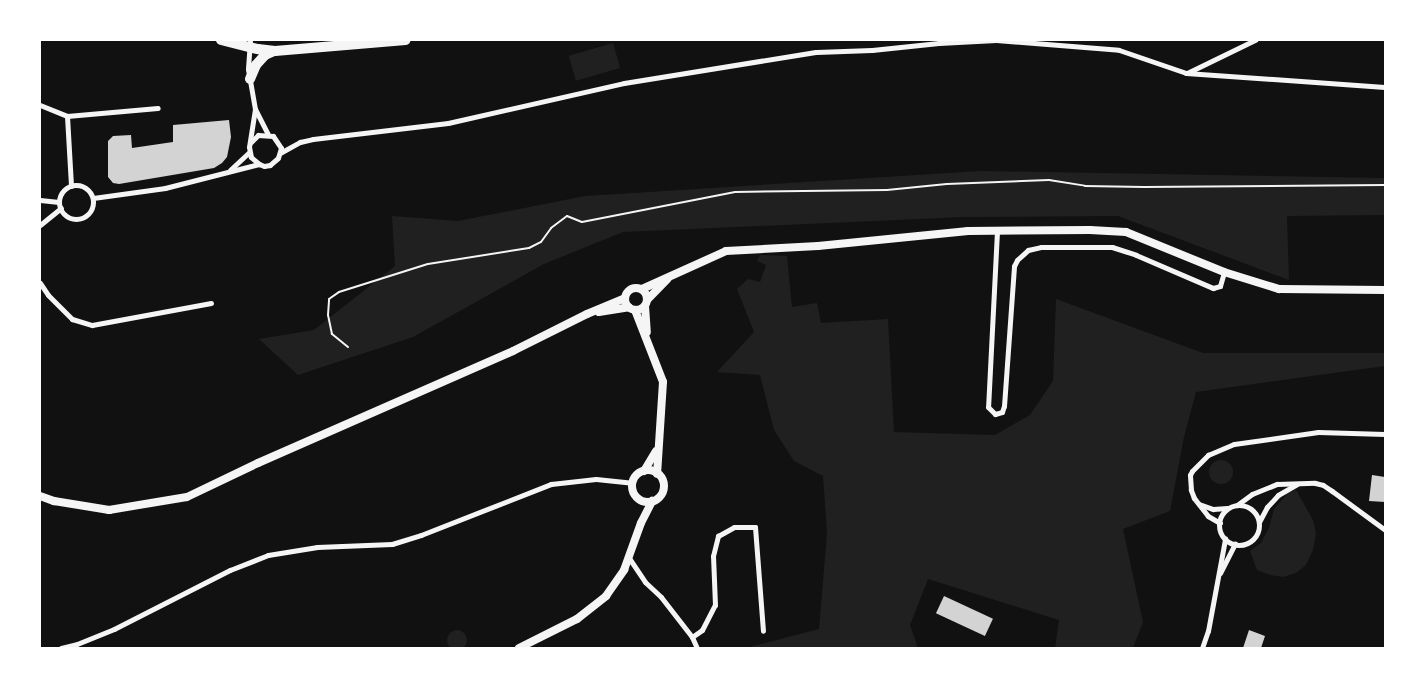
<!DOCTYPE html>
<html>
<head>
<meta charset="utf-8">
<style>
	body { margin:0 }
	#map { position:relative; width:1425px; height:688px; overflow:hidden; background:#111; font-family:Figtree,sans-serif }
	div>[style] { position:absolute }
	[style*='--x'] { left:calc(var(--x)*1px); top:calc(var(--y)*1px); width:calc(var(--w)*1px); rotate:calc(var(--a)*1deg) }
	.green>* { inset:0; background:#202020; transform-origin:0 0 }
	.round { border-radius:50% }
	.building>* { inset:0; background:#d3d3d3; transform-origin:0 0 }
	.path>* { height:2px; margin:-1px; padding:0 1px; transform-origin:1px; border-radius:1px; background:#f5f5f5 }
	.minor>* { height:5px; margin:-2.5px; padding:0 2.5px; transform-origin:2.5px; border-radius:2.5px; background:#f5f5f5 }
	.minor>.ring { margin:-2.5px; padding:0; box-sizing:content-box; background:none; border:5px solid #f5f5f5; border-radius:50% }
	.tertiary>* { height:8px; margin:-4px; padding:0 4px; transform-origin:4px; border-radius:4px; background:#f5f5f5 }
	.tertiary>.ring { margin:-4px; padding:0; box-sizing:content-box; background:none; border:8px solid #f5f5f5; border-radius:50% }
	.primary>* { height:10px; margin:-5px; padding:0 5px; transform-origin:5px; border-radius:5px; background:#f5f5f5 }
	span { translate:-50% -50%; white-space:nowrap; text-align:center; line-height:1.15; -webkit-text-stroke:4px #fff; paint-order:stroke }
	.frame { position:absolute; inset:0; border:41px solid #fff; pointer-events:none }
</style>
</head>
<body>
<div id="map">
	<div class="green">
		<i style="left:613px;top:43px;width:26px;height:46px;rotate:74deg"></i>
		<i style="clip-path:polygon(981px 171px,1385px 178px,1385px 215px,1287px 216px,1289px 280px,1118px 216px,964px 217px,623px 232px,544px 264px,413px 337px,298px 375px,259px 339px,314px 330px,395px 266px,392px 216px,458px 221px,585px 196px)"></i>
		<i style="clip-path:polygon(760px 255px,787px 256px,792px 307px,817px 303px,821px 323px,888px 319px,894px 432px,995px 435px,1030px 415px,1053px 381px,1056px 299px,1203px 353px,1385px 353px,1385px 366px,1196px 392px,1184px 437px,1170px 511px,1123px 529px,1143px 622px,1133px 648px,1055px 648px,1059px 620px,928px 579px,910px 625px,918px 648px,746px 648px,819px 629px,827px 533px,823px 476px,794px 461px,774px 430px,760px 375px,717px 372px,754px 332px,737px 289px,748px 279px,760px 282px,766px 265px,757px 261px)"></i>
		<i class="round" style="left:1209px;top:460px;width:24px;height:24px"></i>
		<i style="clip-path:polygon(1296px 490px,1313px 520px,1316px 533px,1313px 550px,1306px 565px,1296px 573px,1283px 577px,1270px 575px,1257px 570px,1250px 551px,1261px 543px,1269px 528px,1274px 509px,1288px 493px)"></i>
		<i class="round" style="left:447px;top:630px;width:20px;height:20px"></i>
	</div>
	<div class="building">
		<i style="clip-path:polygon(229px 120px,231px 137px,227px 157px,222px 163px,214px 168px,119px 184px,113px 183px,108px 177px,108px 141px,113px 136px,131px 135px,132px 148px,173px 142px,173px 125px)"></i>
		<i style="clip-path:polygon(1372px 475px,1385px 477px,1385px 502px,1369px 501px)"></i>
		<i style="left:944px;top:596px;width:54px;height:19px;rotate:25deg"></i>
		<i style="clip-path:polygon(1249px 630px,1265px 636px,1261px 648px,1243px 648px)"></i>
	</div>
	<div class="path">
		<i style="--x:348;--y:347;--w:21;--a:-141"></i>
		<i style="--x:332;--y:334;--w:19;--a:-102"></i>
		<i style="--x:328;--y:315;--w:16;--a:-86"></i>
		<i style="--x:329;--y:299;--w:12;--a:-35"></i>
		<i style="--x:339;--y:292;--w:93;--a:-17.5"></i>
		<i style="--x:428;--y:264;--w:102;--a:-9"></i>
		<i style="--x:529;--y:248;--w:13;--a:-27"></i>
		<i style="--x:541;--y:242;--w:17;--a:-54"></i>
		<i style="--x:551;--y:228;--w:20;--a:-37"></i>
		<i style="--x:567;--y:216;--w:16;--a:22"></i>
		<i style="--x:582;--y:222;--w:156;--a:-11.1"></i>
		<i style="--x:735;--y:192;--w:152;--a:-0.8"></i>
		<i style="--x:887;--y:190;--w:60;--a:-5.7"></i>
		<i style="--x:947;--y:184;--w:102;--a:-2.2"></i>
		<i style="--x:1049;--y:180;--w:36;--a:9"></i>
		<i style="--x:1085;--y:186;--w:59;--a:1"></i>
		<i style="--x:1144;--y:187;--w:241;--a:-0.5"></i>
	</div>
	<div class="minor">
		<i style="--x:250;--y:40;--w:29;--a:94"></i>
		<i style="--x:248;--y:69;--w:41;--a:80.1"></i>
		<i style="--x:255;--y:109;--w:28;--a:63"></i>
		<i style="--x:1187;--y:73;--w:76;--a:-25.9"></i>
		<i style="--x:40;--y:105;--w:29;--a:22"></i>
		<i style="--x:67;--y:116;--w:91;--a:-5"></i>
		<i style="--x:67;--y:116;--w:70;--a:86.7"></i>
		<i style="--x:251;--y:142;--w:10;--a:-45"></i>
		<i style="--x:258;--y:135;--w:15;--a:4"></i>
		<i style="--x:273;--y:136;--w:14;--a:56"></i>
		<i style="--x:281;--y:148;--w:10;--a:107"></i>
		<i style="--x:278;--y:158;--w:11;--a:139"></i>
		<i style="--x:270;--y:165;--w:6;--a:171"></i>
		<i style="--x:264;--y:166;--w:5;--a:-158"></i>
		<i style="--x:259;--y:164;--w:11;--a:-139"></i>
		<i style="--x:251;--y:157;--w:10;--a:-101"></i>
		<i style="--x:249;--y:147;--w:38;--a:-81"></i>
		<i style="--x:280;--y:153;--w:23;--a:-29"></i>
		<i style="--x:300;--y:142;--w:13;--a:-13"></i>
		<i style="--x:313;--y:139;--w:136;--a:-6.8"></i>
		<i style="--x:448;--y:123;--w:180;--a:-12.8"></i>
		<i style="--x:624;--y:83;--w:194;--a:-9.2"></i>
		<i style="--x:816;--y:52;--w:56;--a:-2"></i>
		<i style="--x:872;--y:50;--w:67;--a:-6"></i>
		<i style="--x:939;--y:43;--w:57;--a:-3"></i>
		<i style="--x:996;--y:40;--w:123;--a:4.6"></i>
		<i style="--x:1119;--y:50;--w:71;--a:18.9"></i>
		<i style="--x:1186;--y:73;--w:199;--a:4"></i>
		<i style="--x:230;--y:170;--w:26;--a:-43"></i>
		<i class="ring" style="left:59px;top:185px;width:29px;height:29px"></i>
		<i style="--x:93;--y:198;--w:73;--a:-7.9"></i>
		<i style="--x:165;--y:188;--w:97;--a:-14.3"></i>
		<i style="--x:40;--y:200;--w:19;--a:6"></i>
		<i style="--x:40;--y:225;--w:27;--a:-39"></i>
		<i style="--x:997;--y:231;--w:176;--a:92.9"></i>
		<i style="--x:988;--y:407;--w:10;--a:45"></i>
		<i style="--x:995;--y:414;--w:7;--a:-16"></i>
		<i style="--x:1002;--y:412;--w:6;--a:-72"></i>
		<i style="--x:1004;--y:406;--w:140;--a:-85.9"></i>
		<i style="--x:1014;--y:266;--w:7;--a:-63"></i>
		<i style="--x:1017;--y:260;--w:15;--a:-42"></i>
		<i style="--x:1028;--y:250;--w:13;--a:-13"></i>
		<i style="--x:1041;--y:247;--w:71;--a:0"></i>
		<i style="--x:1112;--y:247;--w:25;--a:18"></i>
		<i style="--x:1136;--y:255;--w:84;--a:23.2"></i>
		<i style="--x:1213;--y:288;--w:7;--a:-16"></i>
		<i style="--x:1220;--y:286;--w:15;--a:-74"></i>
		<i style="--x:40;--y:283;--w:14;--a:56"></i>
		<i style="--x:48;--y:295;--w:34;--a:45"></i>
		<i style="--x:72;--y:319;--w:21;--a:17"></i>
		<i style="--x:92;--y:325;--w:121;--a:-10.5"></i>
		<i style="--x:1199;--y:504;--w:15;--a:20"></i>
		<i style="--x:1213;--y:509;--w:14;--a:-4"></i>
		<i style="--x:1237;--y:505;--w:19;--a:-36"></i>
		<i style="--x:1252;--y:494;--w:27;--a:-22"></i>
		<i style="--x:1277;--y:484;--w:38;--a:-2"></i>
		<i style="--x:1315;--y:483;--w:8;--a:14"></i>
		<i style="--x:1323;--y:485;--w:11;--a:34"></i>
		<i style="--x:1332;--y:491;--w:66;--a:36.3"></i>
		<i class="ring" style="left:1219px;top:505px;width:35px;height:35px"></i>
		<i style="--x:1259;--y:522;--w:17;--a:-62"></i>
		<i style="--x:1267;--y:507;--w:16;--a:-47"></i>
		<i style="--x:1278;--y:495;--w:22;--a:-30"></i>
		<i style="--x:1220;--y:523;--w:14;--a:-150"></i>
		<i style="--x:1208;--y:516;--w:23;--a:-128"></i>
		<i style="--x:1194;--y:498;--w:9;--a:-111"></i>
		<i style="--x:1191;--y:490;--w:15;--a:-94"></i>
		<i style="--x:1190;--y:475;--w:4;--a:-63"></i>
		<i style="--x:1192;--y:471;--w:23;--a:-45"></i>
		<i style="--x:1208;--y:455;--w:28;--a:-23"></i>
		<i style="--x:1234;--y:444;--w:85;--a:-8.1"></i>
		<i style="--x:1318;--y:432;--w:67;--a:1.7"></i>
		<i style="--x:629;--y:558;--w:29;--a:56"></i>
		<i style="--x:645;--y:582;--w:22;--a:43"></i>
		<i style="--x:661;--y:597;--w:51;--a:52.2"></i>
		<i style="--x:692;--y:637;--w:12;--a:66"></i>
		<i style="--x:1220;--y:573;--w:33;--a:-63"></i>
		<i style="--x:692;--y:637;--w:12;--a:-35"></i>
		<i style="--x:702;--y:630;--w:28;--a:-63"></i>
		<i style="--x:715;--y:605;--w:49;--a:-92.3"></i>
		<i style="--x:713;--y:556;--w:21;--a:-76"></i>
		<i style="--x:718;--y:536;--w:18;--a:-29"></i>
		<i style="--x:734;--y:527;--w:21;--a:0"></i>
		<i style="--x:755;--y:527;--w:104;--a:85.6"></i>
		<i style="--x:61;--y:648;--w:16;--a:-14"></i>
		<i style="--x:77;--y:644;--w:40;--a:-22"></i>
		<i style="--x:114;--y:629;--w:130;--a:-27"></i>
		<i style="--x:230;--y:570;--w:41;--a:-21.5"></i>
		<i style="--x:268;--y:555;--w:50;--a:-9.3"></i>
		<i style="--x:317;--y:547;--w:75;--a:-2.3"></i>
		<i style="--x:392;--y:544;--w:30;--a:-17"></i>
		<i style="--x:421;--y:535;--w:140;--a:-21.4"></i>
		<i style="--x:551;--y:484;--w:45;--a:-6.3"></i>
		<i style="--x:596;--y:479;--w:36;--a:6"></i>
		<i style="--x:1202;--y:648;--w:18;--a:-71"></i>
		<i style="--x:1208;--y:631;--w:94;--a:-79.5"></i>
	</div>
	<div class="tertiary">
		<i class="ring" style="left:625px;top:288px;width:14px;height:14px"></i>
		<i style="--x:642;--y:289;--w:92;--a:-24.3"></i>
		<i style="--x:726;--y:251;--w:92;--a:-3.1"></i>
		<i style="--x:818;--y:246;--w:151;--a:-5.7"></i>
		<i style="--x:968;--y:231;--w:122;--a:-0.5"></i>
		<i style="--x:1090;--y:230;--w:36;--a:3"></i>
		<i style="--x:1126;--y:232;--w:106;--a:22.2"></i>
		<i style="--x:1224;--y:272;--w:58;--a:17.2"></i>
		<i style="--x:1279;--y:289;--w:106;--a:0.5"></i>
		<i style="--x:648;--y:299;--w:28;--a:-46"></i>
		<i style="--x:645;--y:306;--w:26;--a:86"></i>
		<i style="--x:635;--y:310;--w:77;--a:68.7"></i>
		<i style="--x:663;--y:382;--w:92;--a:93.7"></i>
		<i style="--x:599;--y:312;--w:30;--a:-9"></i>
		<i class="ring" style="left:632px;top:470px;width:24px;height:24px"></i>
		<i style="--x:644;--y:471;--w:23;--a:-59"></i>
		<i style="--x:40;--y:496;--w:15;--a:20"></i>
		<i style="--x:54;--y:501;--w:56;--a:9.3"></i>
		<i style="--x:109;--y:510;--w:79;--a:-9.5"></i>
		<i style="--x:187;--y:497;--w:79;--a:-25.6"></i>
		<i style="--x:258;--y:463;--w:279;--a:-23.7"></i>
		<i style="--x:513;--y:351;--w:83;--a:-26.6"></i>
		<i style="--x:587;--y:314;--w:41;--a:-22.8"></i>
		<i style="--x:519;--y:648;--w:65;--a:-26.6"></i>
		<i style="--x:577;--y:619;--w:37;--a:-38"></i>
		<i style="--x:606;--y:596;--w:32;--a:-55"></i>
		<i style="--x:624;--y:570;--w:50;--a:-70.1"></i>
		<i style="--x:641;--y:523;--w:25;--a:-63"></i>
	</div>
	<div class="primary">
		<i style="--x:221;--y:40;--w:38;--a:14"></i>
		<i style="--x:258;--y:49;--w:17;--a:7"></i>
		<i style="--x:275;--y:51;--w:131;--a:-4.8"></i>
		<i style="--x:250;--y:79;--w:15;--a:-67"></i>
		<i style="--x:256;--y:65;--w:13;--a:-48"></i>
		<i style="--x:265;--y:55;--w:10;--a:-24"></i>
	</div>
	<div class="frame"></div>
</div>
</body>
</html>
